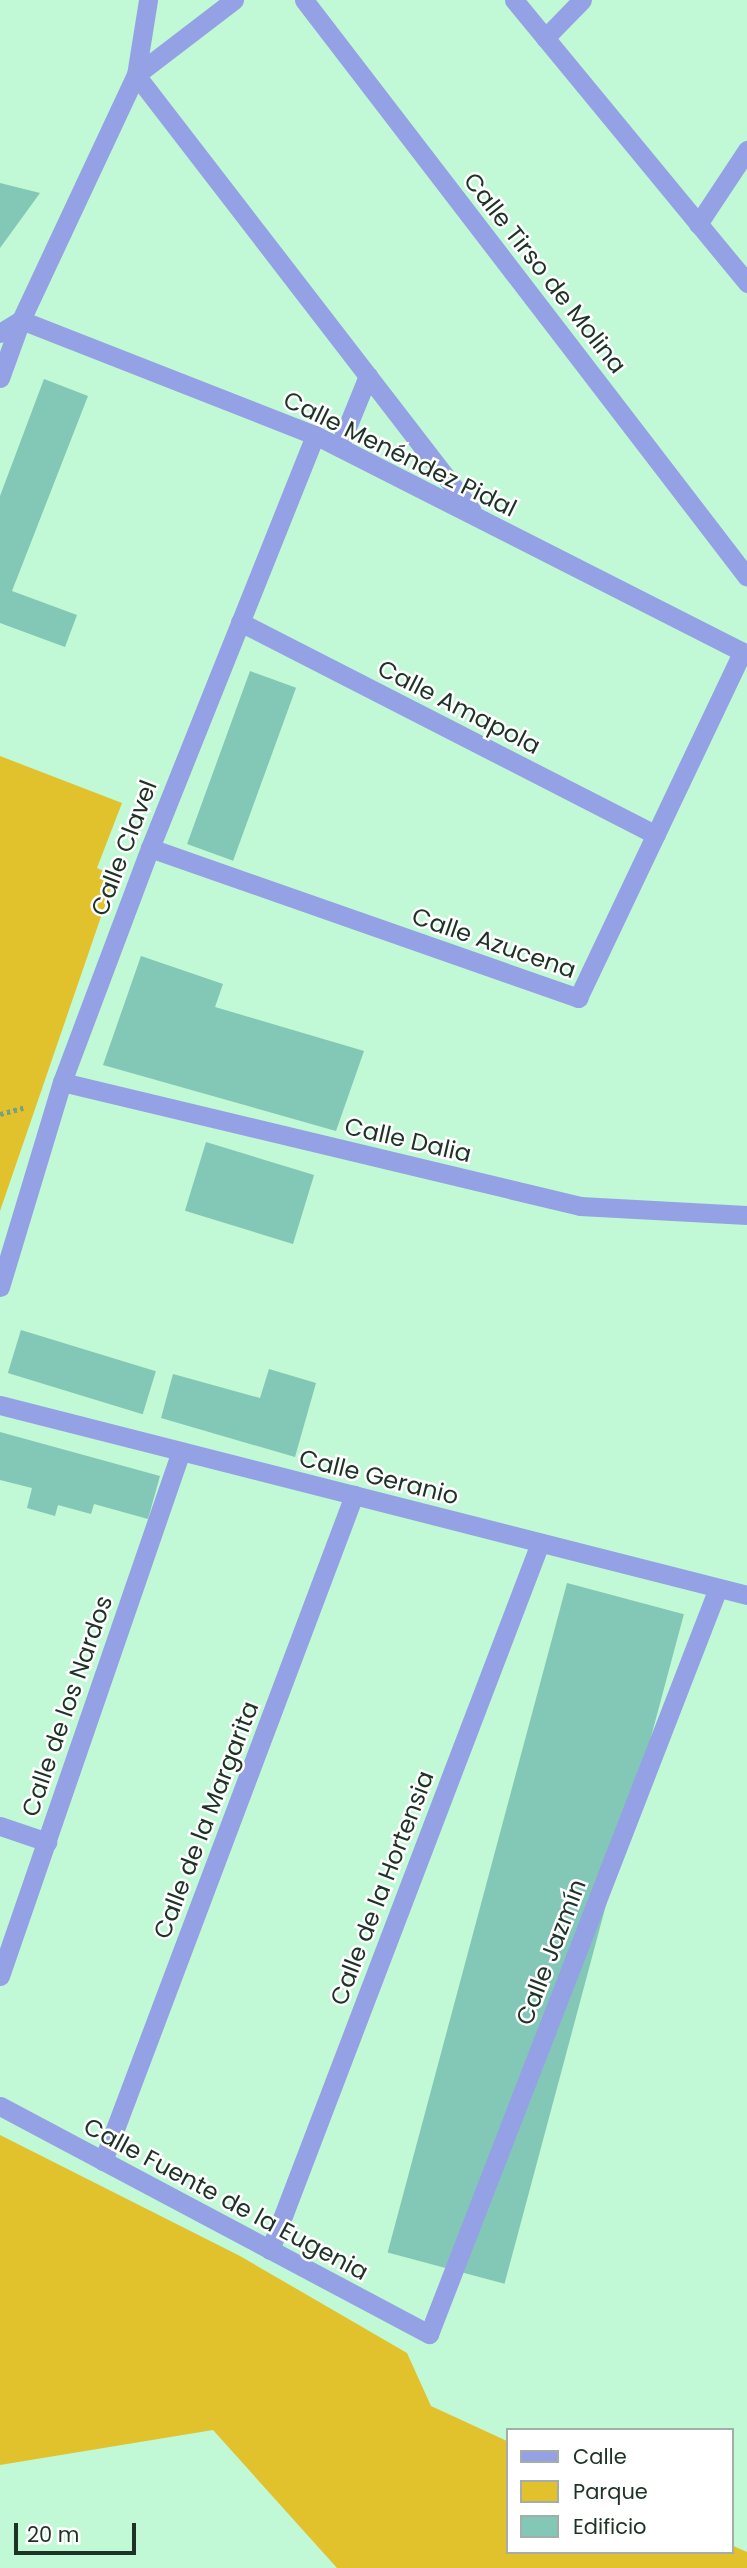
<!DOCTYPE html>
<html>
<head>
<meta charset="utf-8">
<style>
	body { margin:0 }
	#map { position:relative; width:747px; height:2568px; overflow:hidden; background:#c1f8d5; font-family:Poppins,sans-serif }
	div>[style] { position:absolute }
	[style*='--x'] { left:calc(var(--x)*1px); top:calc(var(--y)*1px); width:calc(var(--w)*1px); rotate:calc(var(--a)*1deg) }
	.green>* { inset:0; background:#e1c22d }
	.building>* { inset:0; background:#83c7b6; transform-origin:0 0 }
	.path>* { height:4.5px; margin-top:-2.25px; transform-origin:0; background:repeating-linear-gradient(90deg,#779f86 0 3.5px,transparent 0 7px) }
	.minor>* { height:19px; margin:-9.5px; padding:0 9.5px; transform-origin:9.5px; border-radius:9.5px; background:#95a1e5 }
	span { translate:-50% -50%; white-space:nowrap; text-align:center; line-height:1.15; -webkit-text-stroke:5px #fff; paint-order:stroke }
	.street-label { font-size:24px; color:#1d3326 }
	.legend { position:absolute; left:506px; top:2428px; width:228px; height:126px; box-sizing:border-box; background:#fff; border:2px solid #a5ada8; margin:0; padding:9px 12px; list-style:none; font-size:21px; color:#1d3326 }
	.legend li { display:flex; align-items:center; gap:14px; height:35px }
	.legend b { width:35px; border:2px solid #a5ada8 }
	.scale { position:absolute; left:14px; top:2523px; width:122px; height:32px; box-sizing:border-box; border:4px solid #1d3326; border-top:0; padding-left:9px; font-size:21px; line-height:24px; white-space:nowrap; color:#1d3326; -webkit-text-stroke:5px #fff; paint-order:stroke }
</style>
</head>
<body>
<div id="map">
	<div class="green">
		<i style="clip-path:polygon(0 756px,122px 803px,97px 868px,115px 876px,0 1211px)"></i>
		<i style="clip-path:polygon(0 2135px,240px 2256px,407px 2353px,431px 2406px,507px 2441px,507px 2552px,731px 2552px,731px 2545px,747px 2552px,747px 2568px,337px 2568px,213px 2430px,0 2465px)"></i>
	</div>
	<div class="building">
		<i style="clip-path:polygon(0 183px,40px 193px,0 248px)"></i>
		<i style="clip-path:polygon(44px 379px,88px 396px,12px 591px,77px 615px,65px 647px,0 623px,0 496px)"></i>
		<i style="left:250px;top:671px;width:49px;height:184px;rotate:20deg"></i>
		<i style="clip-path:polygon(141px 956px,223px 984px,215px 1007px,364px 1051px,336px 1131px,103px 1065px)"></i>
		<i style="left:206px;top:1142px;width:113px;height:72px;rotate:17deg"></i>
		<i style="left:21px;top:1330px;width:141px;height:45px;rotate:17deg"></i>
		<i style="clip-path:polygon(269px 1369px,316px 1383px,295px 1457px,161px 1418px,173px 1374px,260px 1398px)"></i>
		<i style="clip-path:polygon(0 1432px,160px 1476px,148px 1519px,94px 1504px,91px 1514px,58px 1505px,55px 1516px,27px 1508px,32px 1488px,0 1480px)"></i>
		<i style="left:567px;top:1583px;width:121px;height:693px;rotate:15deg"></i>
	</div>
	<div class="path">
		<i style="--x:0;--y:1114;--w:24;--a:-15"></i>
	</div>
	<div class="minor">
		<i style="--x:234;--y:0;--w:123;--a:142.6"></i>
		<i style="--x:136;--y:75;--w:550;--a:52.38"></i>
		<i style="--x:304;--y:0;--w:727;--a:52.48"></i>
		<i style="--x:514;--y:0;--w:367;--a:50.5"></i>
		<i style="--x:545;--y:38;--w:53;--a:-45.8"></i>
		<i style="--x:698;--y:224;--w:89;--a:-56.5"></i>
		<i style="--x:0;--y:333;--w:25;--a:-32"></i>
		<i style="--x:21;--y:320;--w:316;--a:21.4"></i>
		<i style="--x:315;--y:435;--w:484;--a:26.9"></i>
		<i style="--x:0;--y:378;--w:62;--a:-70.1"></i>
		<i style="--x:21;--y:320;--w:271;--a:-64.9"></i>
		<i style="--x:136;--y:75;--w:76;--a:-80.9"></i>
		<i style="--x:339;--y:447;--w:77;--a:-67.8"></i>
		<i style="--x:240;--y:622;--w:467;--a:27.1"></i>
		<i style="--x:150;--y:848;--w:454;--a:19.3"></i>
		<i style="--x:578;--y:998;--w:383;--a:-64.6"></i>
		<i style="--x:62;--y:1082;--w:533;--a:13.46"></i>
		<i style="--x:580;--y:1206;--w:167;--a:3.1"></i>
		<i style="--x:0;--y:1287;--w:214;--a:-73.2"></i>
		<i style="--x:62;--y:1082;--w:250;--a:-69.4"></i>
		<i style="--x:150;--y:848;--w:445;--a:-68.2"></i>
		<i style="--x:0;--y:1405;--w:771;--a:14.27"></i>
		<i style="--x:0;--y:1826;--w:50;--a:18.8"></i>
		<i style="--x:0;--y:1976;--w:555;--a:-70.98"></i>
		<i style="--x:0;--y:2106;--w:486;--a:28"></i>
		<i style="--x:429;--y:2334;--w:800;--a:-68.82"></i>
		<i style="--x:103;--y:2161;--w:712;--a:-69.35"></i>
		<i style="--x:270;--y:2250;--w:757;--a:-69.1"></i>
	</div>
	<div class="street-label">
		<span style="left:545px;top:273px;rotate:52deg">Calle Tirso de Molina</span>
		<span style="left:400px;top:454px;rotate:26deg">Calle Menéndez Pidal</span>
		<span style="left:459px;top:707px;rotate:27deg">Calle Amapola</span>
		<span style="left:124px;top:848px;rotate:-69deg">Calle Clavel</span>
		<span style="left:494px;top:943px;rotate:19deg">Calle Azucena</span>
		<span style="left:408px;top:1140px;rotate:13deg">Calle Dalia</span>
		<span style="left:379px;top:1477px;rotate:14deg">Calle Geranio</span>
		<span style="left:67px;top:1706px;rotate:-71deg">Calle de los Nardos</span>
		<span style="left:206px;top:1820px;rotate:-69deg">Calle de la Margarita</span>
		<span style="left:382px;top:1888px;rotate:-69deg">Calle de la Hortensia</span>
		<span style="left:551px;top:1952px;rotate:-69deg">Calle Jazmín</span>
		<span style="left:226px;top:2199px;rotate:28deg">Calle Fuente de la Eugenia</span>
	</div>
	<ul class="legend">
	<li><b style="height:9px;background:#95a1e5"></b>Calle</li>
	<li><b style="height:19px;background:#e1c22d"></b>Parque</li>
	<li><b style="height:19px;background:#83c7b6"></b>Edificio</li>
	</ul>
	<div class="scale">20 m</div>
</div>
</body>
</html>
